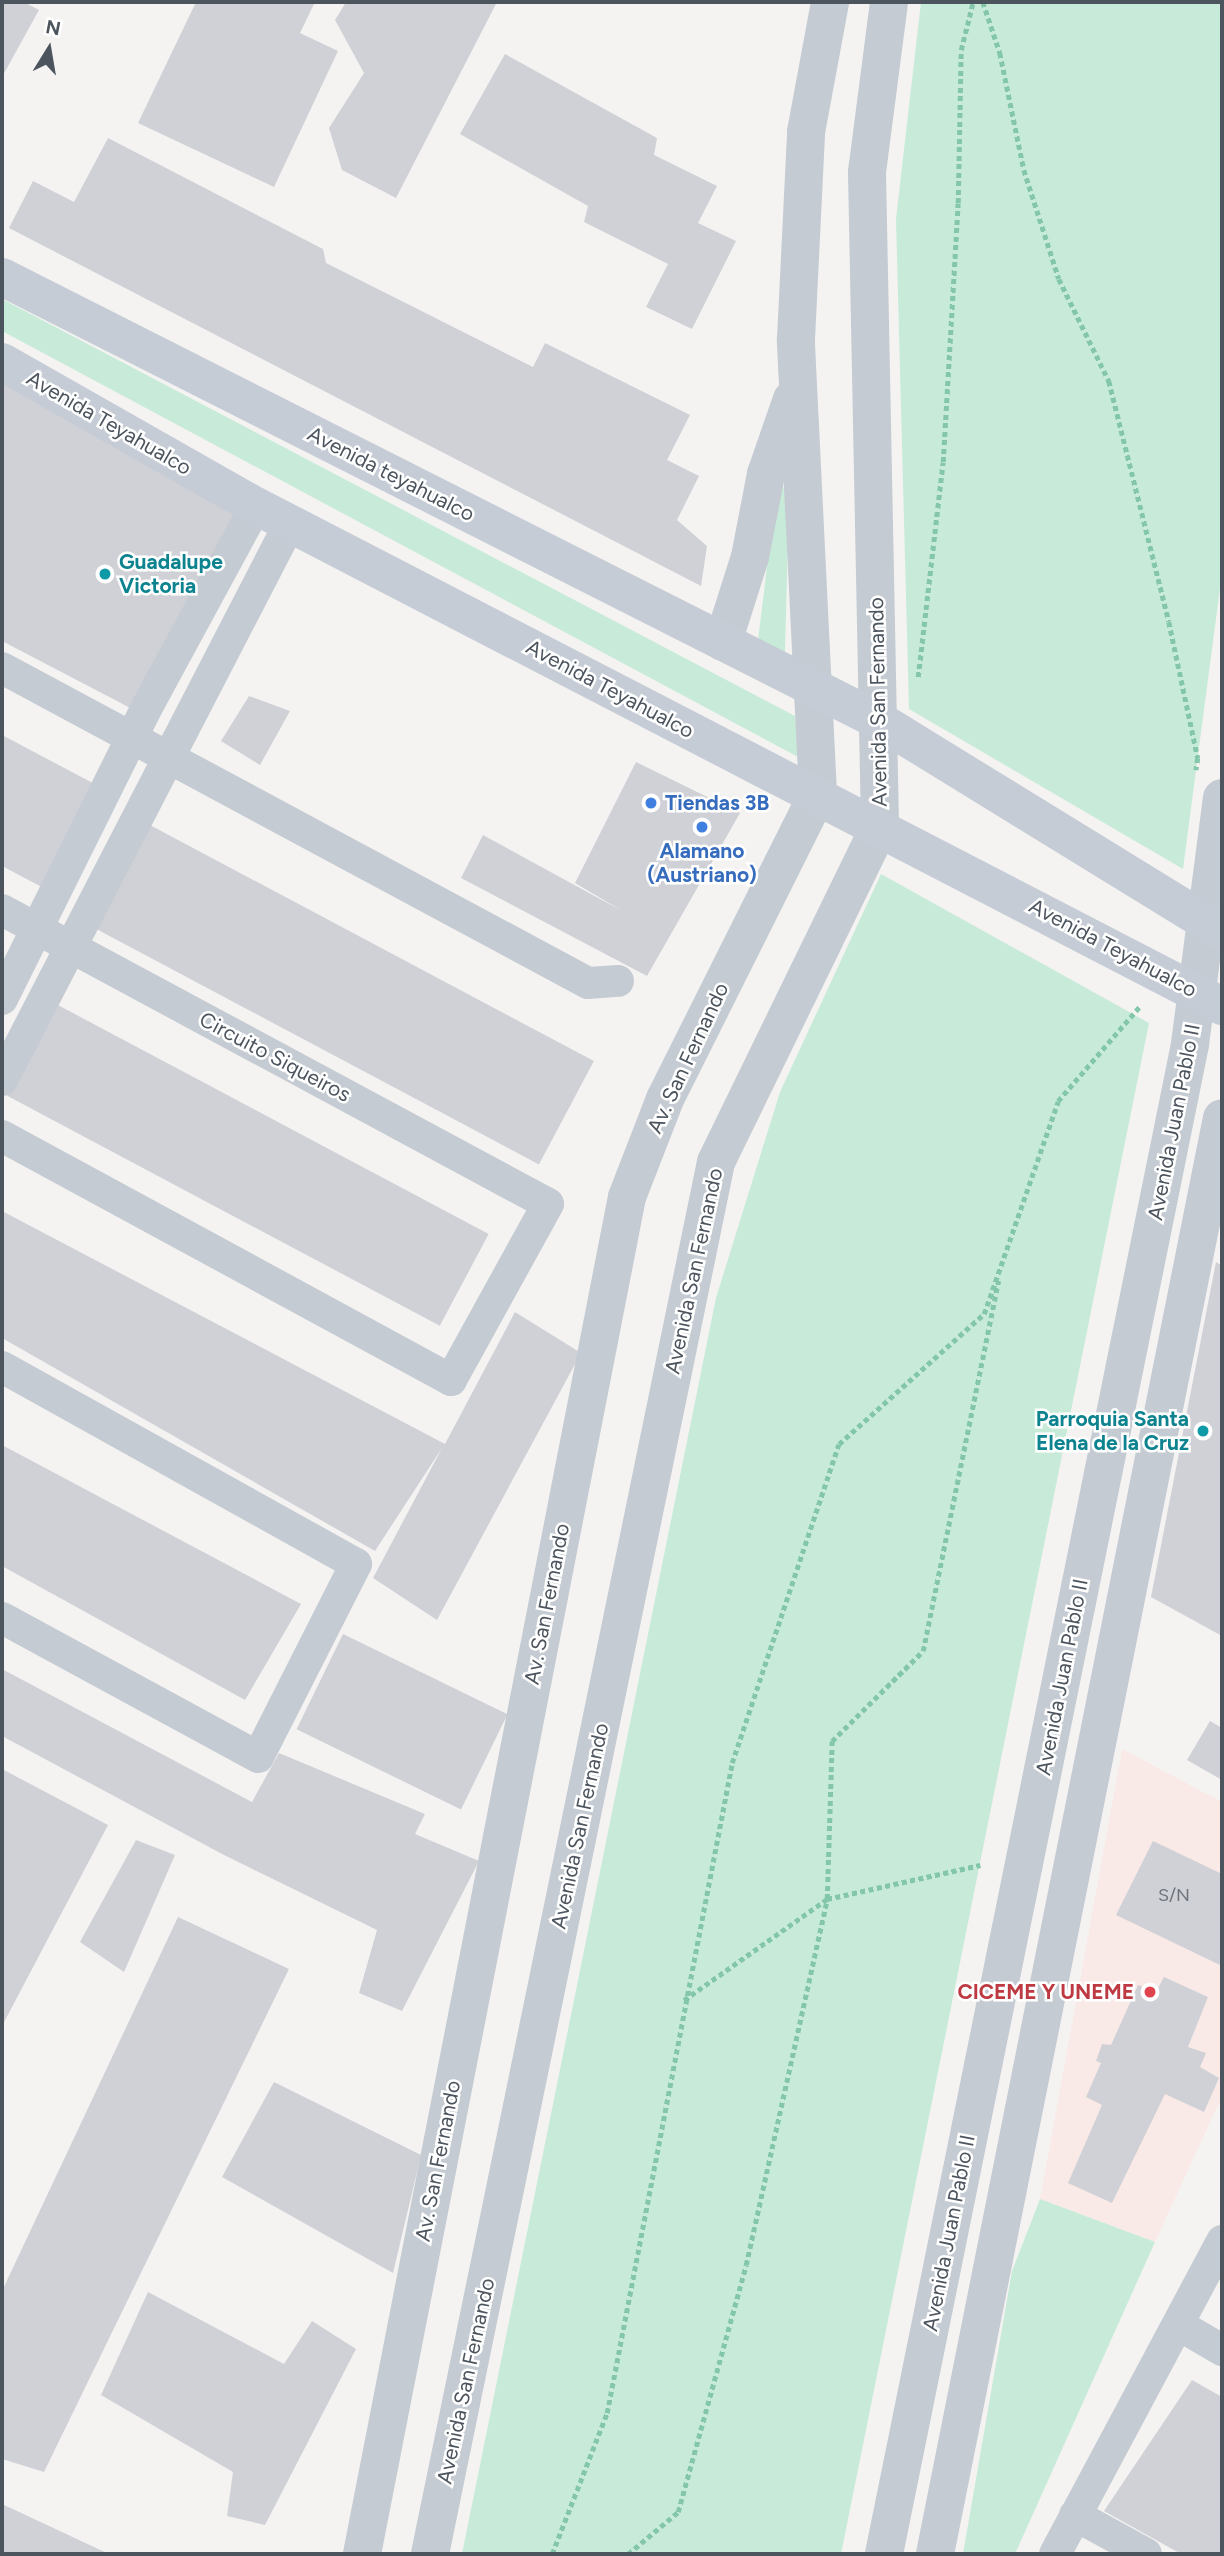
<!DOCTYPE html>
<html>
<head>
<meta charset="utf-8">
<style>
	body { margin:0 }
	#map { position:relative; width:1224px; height:2556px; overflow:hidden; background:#f4f3f2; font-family:Figtree,sans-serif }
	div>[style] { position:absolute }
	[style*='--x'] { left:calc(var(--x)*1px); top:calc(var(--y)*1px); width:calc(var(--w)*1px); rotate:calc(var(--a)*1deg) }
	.medical>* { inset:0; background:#f9eae7 }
	.green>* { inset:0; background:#c7ebd8 }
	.building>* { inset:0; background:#d0d1d6; transform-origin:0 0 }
	.path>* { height:4.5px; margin-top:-2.25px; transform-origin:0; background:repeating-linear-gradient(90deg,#83c6aa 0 5px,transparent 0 8.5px) }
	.minor>* { height:32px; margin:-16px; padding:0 16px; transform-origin:16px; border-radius:16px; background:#c5cbd2 }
	.tertiary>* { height:38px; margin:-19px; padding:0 19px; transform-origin:19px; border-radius:19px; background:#c5cbd2 }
	.secondary>* { height:38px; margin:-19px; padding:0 19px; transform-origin:19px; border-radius:19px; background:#c6ccd6 }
	.dots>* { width:19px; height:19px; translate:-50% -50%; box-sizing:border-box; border:4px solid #fff; border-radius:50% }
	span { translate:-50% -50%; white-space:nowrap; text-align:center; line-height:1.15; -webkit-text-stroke:5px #fff; paint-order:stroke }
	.number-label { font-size:18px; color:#6d737c }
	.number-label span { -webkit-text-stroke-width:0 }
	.street-label { font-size:21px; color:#4c545e }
	.culture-label { font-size:21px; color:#0d838f; font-weight:700 }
	.left { translate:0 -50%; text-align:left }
	.right { translate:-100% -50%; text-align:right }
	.shop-label { font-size:21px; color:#366cbe; font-weight:700 }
	.health-label { font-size:21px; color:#be3a42; font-weight:700 }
	.frame { position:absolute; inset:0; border:4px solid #4c545e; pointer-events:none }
	.north { position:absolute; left:14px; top:14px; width:70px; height:70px; -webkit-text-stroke:5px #fff; paint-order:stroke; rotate:11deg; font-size:19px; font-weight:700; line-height:28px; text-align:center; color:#4c545e }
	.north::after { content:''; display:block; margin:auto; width:24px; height:32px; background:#4c545e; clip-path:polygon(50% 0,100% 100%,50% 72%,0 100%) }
</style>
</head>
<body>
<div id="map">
	<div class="medical">
		<i style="clip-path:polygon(1122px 1749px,1222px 1802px,1222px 2096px,1155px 2242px,1040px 2199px)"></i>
	</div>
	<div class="green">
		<i style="clip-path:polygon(921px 2px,1222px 2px,1222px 573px,1183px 869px,909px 709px,896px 219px)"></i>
		<i style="clip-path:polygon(2px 299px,795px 716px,800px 758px,2px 331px)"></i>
		<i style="clip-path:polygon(778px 478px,789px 498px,785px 652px,758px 640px)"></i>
		<i style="clip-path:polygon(881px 874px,1149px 1023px,841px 2554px,462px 2554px,716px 1298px,780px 1092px)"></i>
		<i style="clip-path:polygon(1040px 2199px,1155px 2242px,1015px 2554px,963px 2554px,1012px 2271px)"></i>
	</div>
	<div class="building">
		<i style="clip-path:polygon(2px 2px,24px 2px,39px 10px,2px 77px)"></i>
		<i style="clip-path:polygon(196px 2px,315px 2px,300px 33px,338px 51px,274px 187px,138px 123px)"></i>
		<i style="clip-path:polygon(346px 2px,497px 2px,396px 198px,342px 170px,329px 128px,364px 73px,335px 20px)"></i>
		<i style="clip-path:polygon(505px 54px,657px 138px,654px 155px,717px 186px,698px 223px,736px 241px,692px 329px,646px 307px,668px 264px,584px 222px,588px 206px,460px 134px)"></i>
		<i style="clip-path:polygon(108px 138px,323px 249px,326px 263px,533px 367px,545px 343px,690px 415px,667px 460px,699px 476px,677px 520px,707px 546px,701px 586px,9px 228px,33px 181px,74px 202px)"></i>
		<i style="clip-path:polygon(2px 379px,242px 507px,138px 712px,2px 641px)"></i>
		<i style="clip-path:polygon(249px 696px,290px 711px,260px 765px,221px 741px)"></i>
		<i style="clip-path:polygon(2px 735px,106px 790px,55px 894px,2px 866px)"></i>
		<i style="clip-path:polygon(636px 762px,740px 813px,647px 976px,461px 878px,483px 835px,624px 912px,575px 883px)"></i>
		<i style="left:148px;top:824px;width:505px;height:117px;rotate:28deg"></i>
		<i style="left:56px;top:1004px;width:490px;height:104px;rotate:28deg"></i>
		<i style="clip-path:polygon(2px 1211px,445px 1444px,515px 1312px,581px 1353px,437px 1620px,373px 1578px,442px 1448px,375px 1551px,2px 1338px)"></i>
		<i style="clip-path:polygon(1216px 1262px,1222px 1266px,1222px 1636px,1151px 1597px)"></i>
		<i style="clip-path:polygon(2px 1445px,301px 1604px,245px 1700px,2px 1566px)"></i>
		<i style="left:343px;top:1634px;width:183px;height:106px;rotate:26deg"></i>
		<i style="clip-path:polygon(2px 1669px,252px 1802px,279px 1753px,425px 1814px,415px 1834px,479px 1861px,402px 2011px,359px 1993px,377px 1930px,224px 1855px,2px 1736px)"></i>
		<i style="clip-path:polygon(1210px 1721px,1222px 1728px,1222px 1780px,1187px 1760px)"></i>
		<i style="clip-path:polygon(4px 1770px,108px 1825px,2px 2026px,2px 1774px)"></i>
		<i style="clip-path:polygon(136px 1840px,175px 1855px,124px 1972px,80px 1942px)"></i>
		<i style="clip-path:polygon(1153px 1841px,1222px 1874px,1222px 1966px,1116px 1915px)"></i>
		<i style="clip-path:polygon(178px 1917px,289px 1969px,44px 2472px,2px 2459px,2px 2291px)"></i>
		<i style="clip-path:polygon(1164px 1977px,1208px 1997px,1188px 2047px,1206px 2053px,1200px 2067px,1219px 2078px,1204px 2112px,1165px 2094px,1112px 2203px,1068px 2183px,1102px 2105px,1086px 2097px,1101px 2063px,1096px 2061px,1102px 2044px,1111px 2045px,1138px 1985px,1156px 1992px)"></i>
		<i style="clip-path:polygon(274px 2082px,421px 2155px,393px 2273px,222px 2177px)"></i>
		<i style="clip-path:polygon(148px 2292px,284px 2364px,312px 2321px,356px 2349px,265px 2525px,227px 2516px,233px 2472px,101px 2395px)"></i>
		<i style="clip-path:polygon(1192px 2380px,1222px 2397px,1222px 2554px,1181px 2554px,1104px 2511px)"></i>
		<i style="clip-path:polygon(2px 2504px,109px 2554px,2px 2554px)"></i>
	</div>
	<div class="path">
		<i style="--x:983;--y:2;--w:54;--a:71.6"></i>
		<i style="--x:1000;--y:53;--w:119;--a:78.4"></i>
		<i style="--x:1024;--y:170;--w:114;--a:72.2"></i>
		<i style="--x:1059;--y:279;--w:114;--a:63.9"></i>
		<i style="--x:1109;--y:381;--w:248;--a:76"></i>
		<i style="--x:1169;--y:622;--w:139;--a:78"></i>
		<i style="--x:1198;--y:758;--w:12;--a:99"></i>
		<i style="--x:918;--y:677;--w:216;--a:-83.4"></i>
		<i style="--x:943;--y:462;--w:259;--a:-86.7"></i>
		<i style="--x:958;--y:203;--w:153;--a:-88.9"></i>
		<i style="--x:961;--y:50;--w:49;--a:-76"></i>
		<i style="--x:684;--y:2000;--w:175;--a:-35.2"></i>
		<i style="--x:827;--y:1899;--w:157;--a:-12.5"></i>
		<i style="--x:552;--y:2554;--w:151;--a:-68.7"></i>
		<i style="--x:607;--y:2413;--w:662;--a:-79.11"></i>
		<i style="--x:732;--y:1763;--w:336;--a:-71.5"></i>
		<i style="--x:839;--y:1444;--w:195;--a:-41.9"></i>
		<i style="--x:984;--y:1314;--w:225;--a:-70.8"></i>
		<i style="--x:1058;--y:1101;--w:125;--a:-49.2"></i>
		<i style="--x:628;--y:2554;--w:65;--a:-40"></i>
		<i style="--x:678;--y:2512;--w:256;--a:-74.6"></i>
		<i style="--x:746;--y:2265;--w:375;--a:-77.5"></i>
		<i style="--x:827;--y:1899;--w:158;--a:-88.2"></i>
		<i style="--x:832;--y:1741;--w:128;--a:-44.7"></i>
		<i style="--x:923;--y:1651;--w:378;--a:-78.5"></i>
	</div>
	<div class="minor">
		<i style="--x:2;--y:668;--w:665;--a:28.26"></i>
		<i style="--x:588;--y:983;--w:30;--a:-4"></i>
		<i style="--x:2;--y:910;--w:620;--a:28.3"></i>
		<i style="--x:548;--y:1204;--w:201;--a:118.9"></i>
		<i style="--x:451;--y:1380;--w:511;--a:-151.48"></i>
		<i style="--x:2;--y:999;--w:328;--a:-63.6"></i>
		<i style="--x:148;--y:705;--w:226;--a:-61.5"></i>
		<i style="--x:2;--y:1080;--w:627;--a:-62.66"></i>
		<i style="--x:2;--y:1367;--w:405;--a:29.1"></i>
		<i style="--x:356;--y:1564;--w:216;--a:116.9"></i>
		<i style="--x:258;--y:1757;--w:291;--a:-151.5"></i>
		<i style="--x:1179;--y:2325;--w:50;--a:30.2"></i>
		<i style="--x:1075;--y:2515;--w:81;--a:28.8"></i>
		<i style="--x:1055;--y:2554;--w:355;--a:-61.9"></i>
	</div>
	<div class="tertiary">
		<i style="--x:723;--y:642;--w:89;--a:-72.4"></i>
		<i style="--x:750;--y:557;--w:85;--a:-79.1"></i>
		<i style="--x:766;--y:474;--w:79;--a:-70.9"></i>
		<i style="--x:362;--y:2554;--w:1383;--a:-78.95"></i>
		<i style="--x:627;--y:1197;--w:105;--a:-68.8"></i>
		<i style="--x:665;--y:1099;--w:341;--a:-63.4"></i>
		<i style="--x:818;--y:794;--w:456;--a:-92.8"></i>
		<i style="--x:796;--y:339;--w:207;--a:-87.2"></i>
		<i style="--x:806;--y:132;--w:132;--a:-79.5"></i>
		<i style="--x:430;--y:2554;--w:1421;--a:-78.39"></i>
		<i style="--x:716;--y:1162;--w:374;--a:-64"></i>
		<i style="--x:880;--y:826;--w:654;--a:-91.14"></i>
		<i style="--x:867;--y:172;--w:171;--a:-82.6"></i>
		<i style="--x:884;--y:2554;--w:1541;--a:-78.54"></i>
		<i style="--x:1190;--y:1044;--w:248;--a:-82.6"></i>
		<i style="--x:935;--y:2554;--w:1464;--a:-78.7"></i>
	</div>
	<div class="secondary">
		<i style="--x:2;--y:277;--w:982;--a:26.83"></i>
		<i style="--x:878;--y:720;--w:404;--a:31.6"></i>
		<i style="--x:2;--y:362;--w:292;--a:29.6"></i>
		<i style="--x:256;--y:506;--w:1088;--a:27.37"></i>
	</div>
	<div class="dots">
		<i style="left:105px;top:574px;background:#0f9aa8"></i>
		<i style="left:651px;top:803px;background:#3f7fe0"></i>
		<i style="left:702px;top:827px;background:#3f7fe0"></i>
		<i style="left:1203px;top:1431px;background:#0f9aa8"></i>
		<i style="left:1150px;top:1992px;background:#e0444e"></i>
	</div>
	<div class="number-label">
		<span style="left:1174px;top:1895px">S/N</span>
	</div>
	<div class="street-label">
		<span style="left:109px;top:423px;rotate:30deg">Avenida Teyahualco</span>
		<span style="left:391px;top:474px;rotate:27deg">Avenida teyahualco</span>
		<span style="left:610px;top:689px;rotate:28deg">Avenida Teyahualco</span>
		<span style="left:878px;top:702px;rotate:-91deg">Avenida San Fernando</span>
		<span style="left:1113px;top:948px;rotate:28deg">Avenida Teyahualco</span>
		<span style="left:275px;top:1057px;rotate:28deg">Circuito Siqueiros</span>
		<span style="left:688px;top:1058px;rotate:-65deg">Av. San Fernando</span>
		<span style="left:1174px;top:1122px;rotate:-79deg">Avenida Juan Pablo II</span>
		<span style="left:694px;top:1271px;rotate:-78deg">Avenida San Fernando</span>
		<span style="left:547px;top:1604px;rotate:-79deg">Av. San Fernando</span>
		<span style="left:1062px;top:1677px;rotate:-79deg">Avenida Juan Pablo II</span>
		<span style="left:580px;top:1826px;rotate:-78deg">Avenida San Fernando</span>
		<span style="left:438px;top:2161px;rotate:-79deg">Av. San Fernando</span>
		<span style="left:949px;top:2233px;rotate:-79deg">Avenida Juan Pablo II</span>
		<span style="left:466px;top:2381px;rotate:-78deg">Avenida San Fernando</span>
	</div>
	<div class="culture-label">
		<span class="left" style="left:119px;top:574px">Guadalupe<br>Victoria</span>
		<span class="right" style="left:1189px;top:1431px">Parroquia Santa<br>Elena de la Cruz</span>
	</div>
	<div class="shop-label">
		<span class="left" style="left:665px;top:803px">Tiendas 3B</span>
		<span style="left:702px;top:863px">Alamano<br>(Austriano)</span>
	</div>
	<div class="health-label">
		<span class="right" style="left:1134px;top:1992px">CICEME Y UNEME</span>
	</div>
	<div class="frame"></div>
	<div class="north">N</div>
</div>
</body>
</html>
